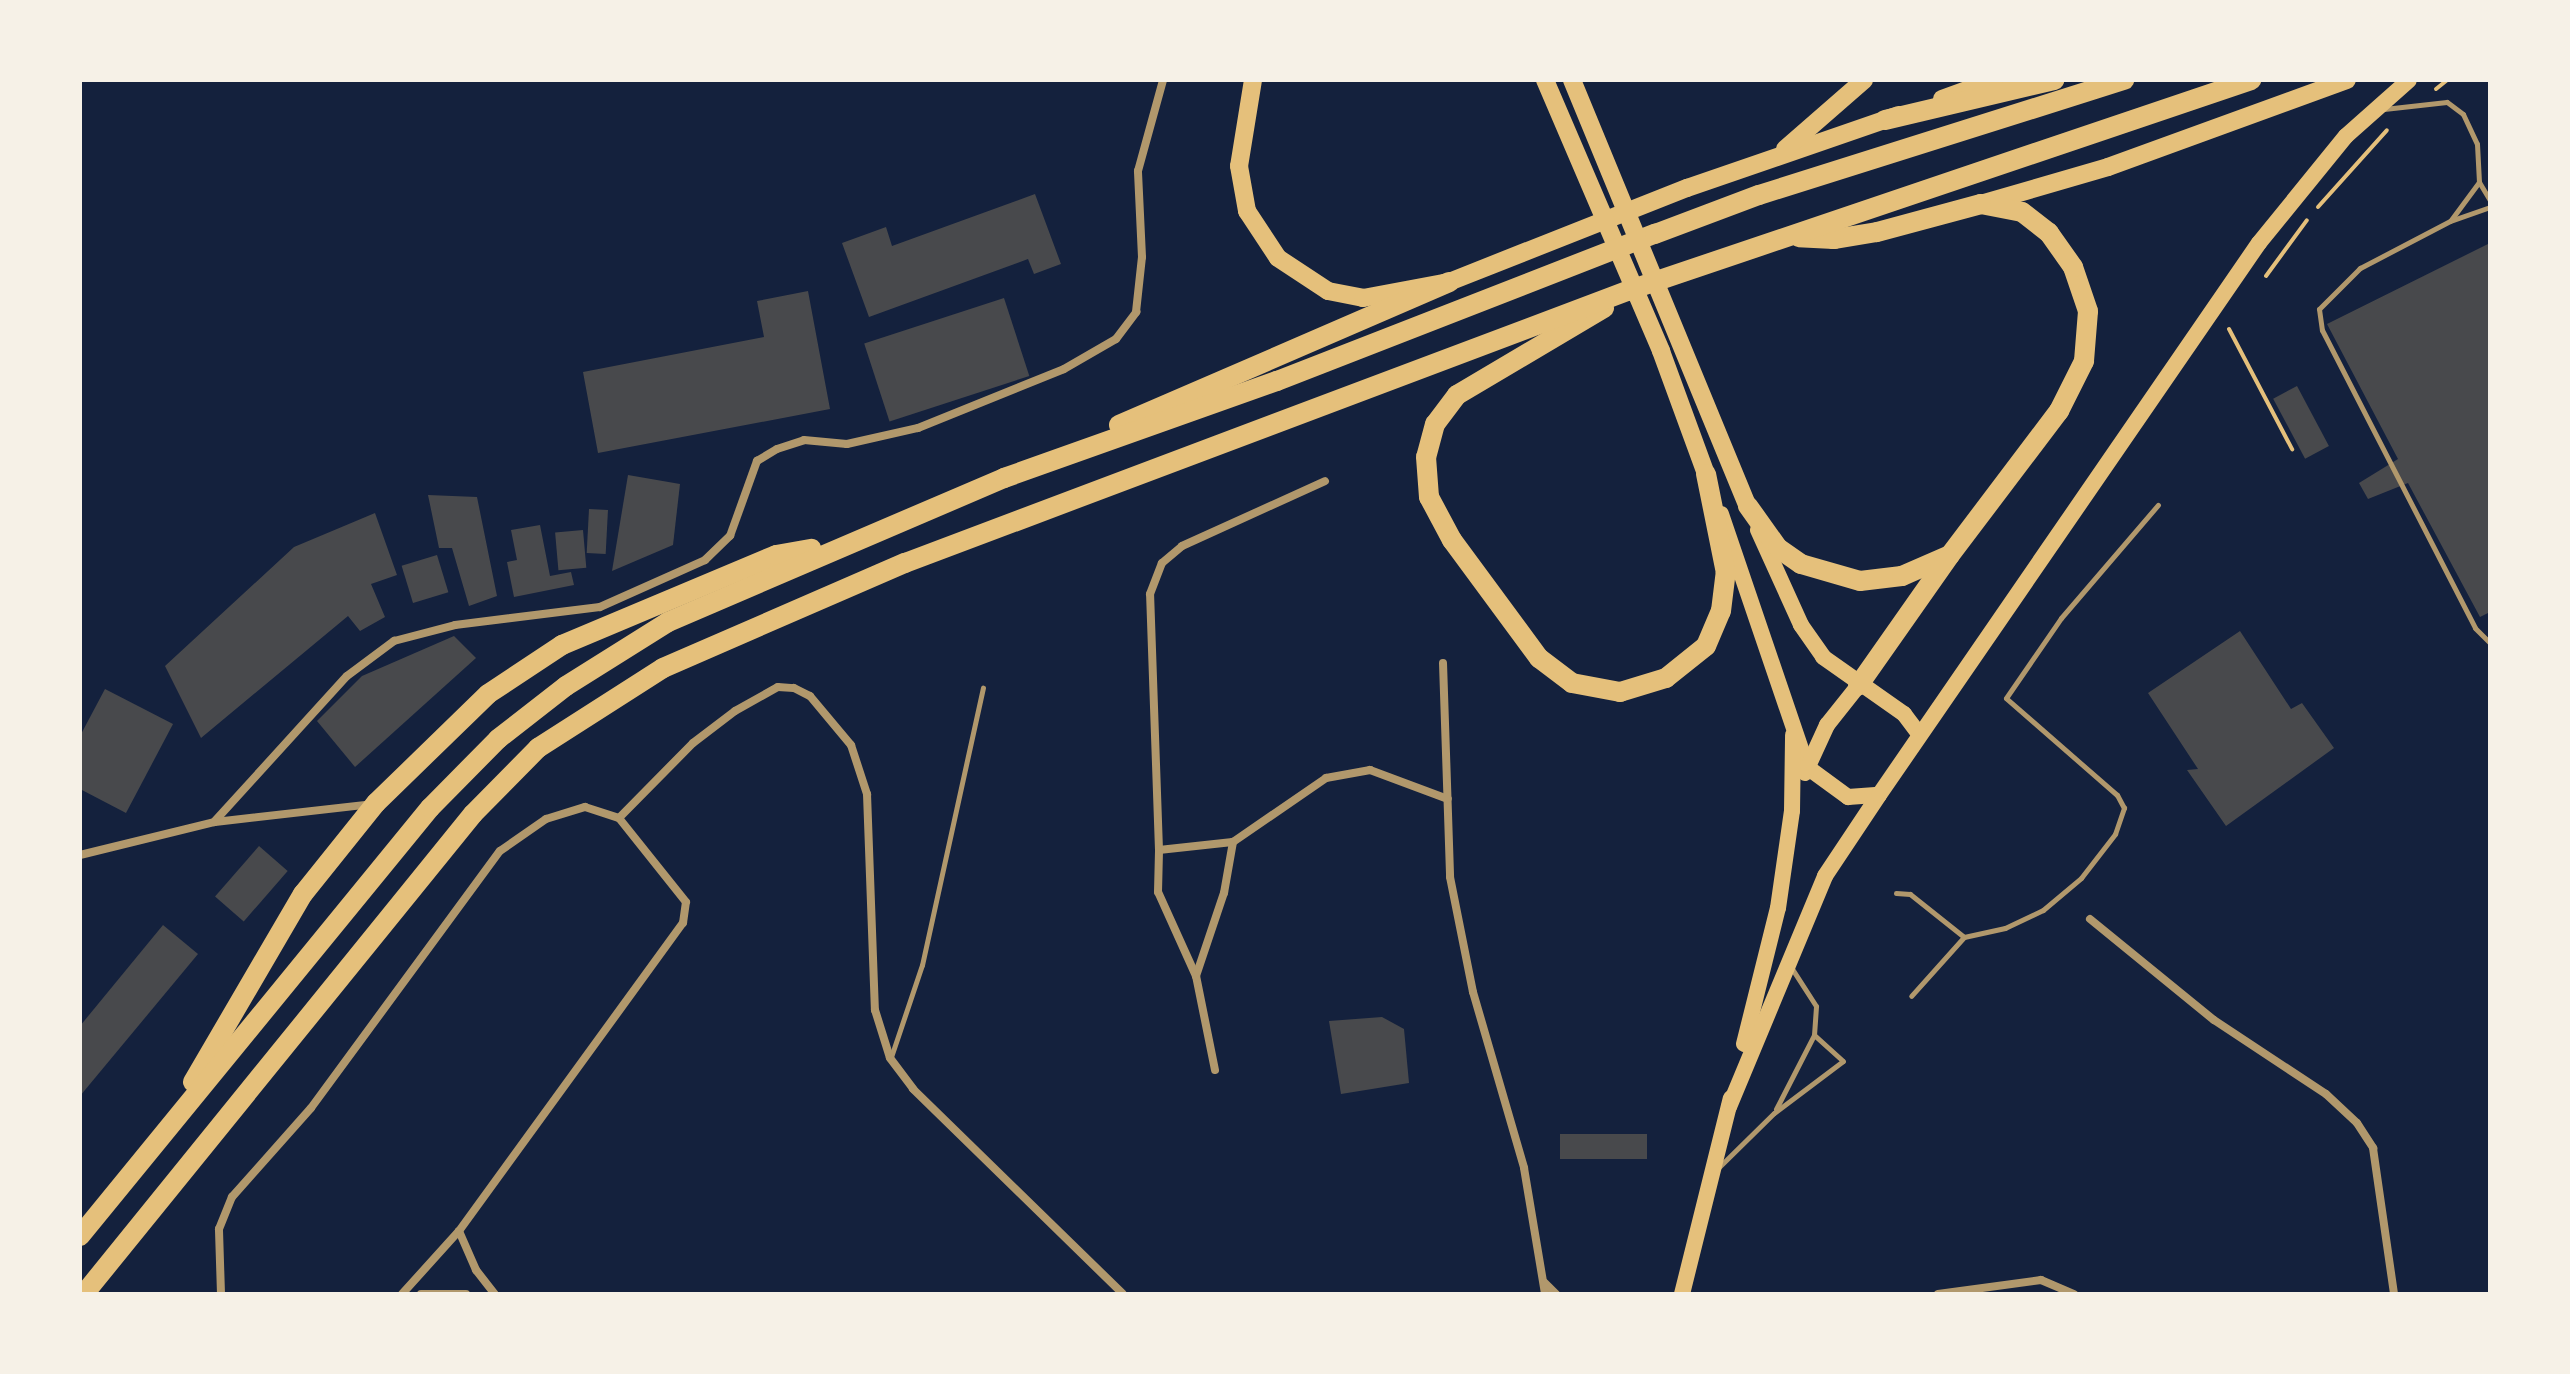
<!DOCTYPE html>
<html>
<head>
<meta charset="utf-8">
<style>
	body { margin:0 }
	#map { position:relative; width:2570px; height:1374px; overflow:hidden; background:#14213d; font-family:"Times New Roman",serif }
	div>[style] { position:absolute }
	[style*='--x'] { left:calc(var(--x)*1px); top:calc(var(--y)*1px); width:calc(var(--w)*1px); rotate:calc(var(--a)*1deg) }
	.building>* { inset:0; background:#48494c; transform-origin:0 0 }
	.path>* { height:4px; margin:-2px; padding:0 2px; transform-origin:2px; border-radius:2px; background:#e5c07b }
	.service>* { height:5px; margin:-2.5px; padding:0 2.5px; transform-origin:2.5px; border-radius:2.5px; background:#b1986c }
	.minor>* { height:8px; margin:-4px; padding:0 4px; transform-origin:4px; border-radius:4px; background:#b1986c }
	.secondary>* { height:16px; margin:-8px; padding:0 8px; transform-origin:8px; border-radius:8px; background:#e5c07b }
	.trunk>* { height:18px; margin:-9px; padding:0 9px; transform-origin:9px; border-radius:9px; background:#e5c07b }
	.motorway>* { height:20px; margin:-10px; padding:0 10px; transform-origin:10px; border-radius:10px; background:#e5c07b }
	span { translate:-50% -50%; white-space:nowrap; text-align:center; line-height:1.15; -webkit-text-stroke:6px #f6f1e7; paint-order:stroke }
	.frame { position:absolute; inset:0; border:82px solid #f6f1e7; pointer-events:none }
</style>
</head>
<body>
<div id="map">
	<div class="building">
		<i style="clip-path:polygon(1035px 194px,1061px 264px,1034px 274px,1028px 259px,869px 317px,842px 243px,886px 227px,892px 246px)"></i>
		<i style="clip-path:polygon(2490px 243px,2490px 612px,2480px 617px,2408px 483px,2368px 499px,2359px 483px,2398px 459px,2327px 324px)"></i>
		<i style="clip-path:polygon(808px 291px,830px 409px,598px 453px,583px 372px,764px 337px,757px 301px)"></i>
		<i style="left:1004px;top:298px;width:82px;height:147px;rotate:72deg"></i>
		<i style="left:2297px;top:386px;width:68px;height:27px;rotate:62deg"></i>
		<i style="clip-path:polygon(628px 475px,680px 484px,673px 545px,612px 571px)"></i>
		<i style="clip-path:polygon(428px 495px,477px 497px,497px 596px,469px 606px,452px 548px,439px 548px)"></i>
		<i style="left:589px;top:509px;width:19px;height:44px;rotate:3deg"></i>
		<i style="clip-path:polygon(375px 513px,397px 575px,371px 584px,385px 617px,360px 631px,348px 616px,201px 738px,165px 666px,294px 547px)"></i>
		<i style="clip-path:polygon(540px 525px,550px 576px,571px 572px,574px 585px,514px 597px,507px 562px,517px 560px,511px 530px)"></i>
		<i style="left:583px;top:530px;width:38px;height:28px;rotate:85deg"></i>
		<i style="left:437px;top:555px;width:39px;height:37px;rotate:73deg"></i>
		<i style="clip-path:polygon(2240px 631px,2291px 709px,2302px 703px,2334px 748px,2226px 826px,2187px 770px,2198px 769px,2148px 693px)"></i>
		<i style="clip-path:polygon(454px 636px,476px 658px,355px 767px,317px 721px,362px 676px)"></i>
		<i style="clip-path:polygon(105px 689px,173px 724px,126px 813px,80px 789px,80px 736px)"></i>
		<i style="left:259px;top:846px;width:38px;height:67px;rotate:41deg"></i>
		<i style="clip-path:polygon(163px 925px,198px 954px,80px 1096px,80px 1026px)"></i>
		<i style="clip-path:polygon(1382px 1017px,1404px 1029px,1409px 1083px,1341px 1094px,1329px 1021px)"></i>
		<i style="left:1560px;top:1134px;width:87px;height:25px"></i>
	</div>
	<div class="path">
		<i style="--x:2436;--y:89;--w:14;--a:-39"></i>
		<i style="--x:2318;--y:207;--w:103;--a:-48.1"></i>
		<i style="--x:2266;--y:276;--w:69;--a:-53.8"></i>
		<i style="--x:2229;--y:329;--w:136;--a:62.3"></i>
	</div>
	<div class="service">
		<i style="--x:2384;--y:109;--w:63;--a:-6.3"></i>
		<i style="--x:2447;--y:102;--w:20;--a:37"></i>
		<i style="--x:2463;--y:114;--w:33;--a:65"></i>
		<i style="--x:2477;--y:144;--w:38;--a:87"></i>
		<i style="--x:2479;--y:182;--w:47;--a:126.4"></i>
		<i style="--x:2479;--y:182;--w:21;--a:59"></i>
		<i style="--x:2490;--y:207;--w:42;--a:160.7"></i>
		<i style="--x:2450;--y:221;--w:102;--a:152.4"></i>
		<i style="--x:2360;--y:268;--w:58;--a:135"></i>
		<i style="--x:2319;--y:309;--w:21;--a:82"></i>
		<i style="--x:2322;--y:330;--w:335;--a:62.8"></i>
		<i style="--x:2475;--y:628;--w:21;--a:45"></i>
		<i style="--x:1896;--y:893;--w:14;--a:4"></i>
		<i style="--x:1910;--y:894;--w:69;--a:38.5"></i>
		<i style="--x:1964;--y:937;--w:79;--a:131.9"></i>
		<i style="--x:1964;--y:937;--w:42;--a:-12.4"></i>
		<i style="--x:2005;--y:928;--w:42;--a:-25.3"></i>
		<i style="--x:2043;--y:910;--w:50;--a:-40.1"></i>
		<i style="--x:2081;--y:878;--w:56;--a:-52.3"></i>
		<i style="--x:2115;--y:834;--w:28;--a:-71"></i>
		<i style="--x:2124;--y:808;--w:15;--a:-118"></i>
		<i style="--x:2117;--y:795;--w:147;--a:-138.9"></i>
		<i style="--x:2006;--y:698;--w:97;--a:-55.5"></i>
		<i style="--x:2061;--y:618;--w:149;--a:-49.4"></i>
		<i style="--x:891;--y:1057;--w:97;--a:-71.4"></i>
		<i style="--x:922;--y:965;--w:284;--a:-77.6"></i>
		<i style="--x:1776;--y:1109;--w:83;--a:-62.8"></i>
		<i style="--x:1814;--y:1035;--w:29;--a:-86"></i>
		<i style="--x:1816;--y:1006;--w:46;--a:-122.7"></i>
		<i style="--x:1718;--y:1168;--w:78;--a:-44.5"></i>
		<i style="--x:1774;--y:1113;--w:86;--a:-37"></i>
		<i style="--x:1843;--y:1061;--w:39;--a:-138"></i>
	</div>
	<div class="minor">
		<i style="--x:1443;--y:663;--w:214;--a:88.1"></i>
		<i style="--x:1450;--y:877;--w:117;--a:78.7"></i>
		<i style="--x:1473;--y:992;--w:183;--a:73.8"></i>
		<i style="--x:1524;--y:1168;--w:128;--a:80.5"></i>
		<i style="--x:619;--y:818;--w:105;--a:-45.4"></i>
		<i style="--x:693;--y:743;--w:53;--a:-37.3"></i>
		<i style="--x:735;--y:711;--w:49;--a:-29.2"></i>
		<i style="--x:778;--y:687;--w:16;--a:4"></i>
		<i style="--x:794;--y:688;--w:18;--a:27"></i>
		<i style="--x:810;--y:696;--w:64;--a:50.1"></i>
		<i style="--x:851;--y:745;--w:52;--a:71.9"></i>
		<i style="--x:867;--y:794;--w:216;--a:87.9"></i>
		<i style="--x:875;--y:1010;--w:50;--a:72.6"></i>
		<i style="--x:890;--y:1058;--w:39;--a:53"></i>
		<i style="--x:913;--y:1089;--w:293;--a:44.3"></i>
		<i style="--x:215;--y:822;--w:158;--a:-6.5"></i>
		<i style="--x:1159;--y:850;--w:256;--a:-92"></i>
		<i style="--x:1150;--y:594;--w:33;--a:-69"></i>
		<i style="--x:1162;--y:563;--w:26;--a:-40"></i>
		<i style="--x:1182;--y:546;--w:157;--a:-24.4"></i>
		<i style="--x:80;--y:855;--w:138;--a:-13.8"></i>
		<i style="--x:214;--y:822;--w:197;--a:-47.7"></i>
		<i style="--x:347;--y:676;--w:59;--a:-36.7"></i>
		<i style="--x:394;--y:641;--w:63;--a:-14.7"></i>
		<i style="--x:455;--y:625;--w:146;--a:-7.1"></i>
		<i style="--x:600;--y:607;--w:115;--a:-24.1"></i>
		<i style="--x:705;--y:560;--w:35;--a:-44"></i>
		<i style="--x:730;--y:536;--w:80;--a:-70.2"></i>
		<i style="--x:757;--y:461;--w:23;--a:-31"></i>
		<i style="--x:777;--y:449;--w:28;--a:-18"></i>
		<i style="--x:804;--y:440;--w:43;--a:5.3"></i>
		<i style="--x:847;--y:444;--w:73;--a:-12.7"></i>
		<i style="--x:918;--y:428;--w:157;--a:-22"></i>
		<i style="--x:1064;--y:369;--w:60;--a:-30"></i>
		<i style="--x:1116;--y:339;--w:34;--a:-53"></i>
		<i style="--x:1136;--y:312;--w:55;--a:-83.8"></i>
		<i style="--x:1142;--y:257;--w:86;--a:-92.7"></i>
		<i style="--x:1138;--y:171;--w:94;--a:-74.6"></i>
		<i style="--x:2090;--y:919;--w:160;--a:39.2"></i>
		<i style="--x:2214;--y:1020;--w:134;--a:33.5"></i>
		<i style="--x:2326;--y:1094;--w:42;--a:43.1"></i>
		<i style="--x:2357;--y:1123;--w:30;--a:57"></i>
		<i style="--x:2373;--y:1148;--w:148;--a:81.8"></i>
		<i style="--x:1196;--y:976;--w:88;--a:-71.4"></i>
		<i style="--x:1224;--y:893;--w:52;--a:-80"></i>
		<i style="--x:1215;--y:1070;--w:96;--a:-101.4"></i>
		<i style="--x:1196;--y:976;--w:92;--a:-114.3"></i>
		<i style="--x:1158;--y:892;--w:42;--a:-88.6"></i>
		<i style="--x:1159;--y:850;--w:74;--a:-6.2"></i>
		<i style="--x:1233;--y:842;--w:113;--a:-34.5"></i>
		<i style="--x:1326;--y:778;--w:45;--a:-10.3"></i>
		<i style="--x:1370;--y:770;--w:83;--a:20.4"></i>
		<i style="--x:459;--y:1231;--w:43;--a:66.4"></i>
		<i style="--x:476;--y:1270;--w:31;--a:52"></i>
		<i style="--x:1545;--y:1283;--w:16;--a:45"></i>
		<i style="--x:221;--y:1294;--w:65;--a:-91.8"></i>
		<i style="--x:219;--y:1229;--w:35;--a:-68"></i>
		<i style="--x:232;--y:1197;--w:119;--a:-48.4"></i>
		<i style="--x:311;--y:1108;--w:319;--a:-53.7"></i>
		<i style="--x:500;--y:851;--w:56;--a:-34.8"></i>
		<i style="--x:546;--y:819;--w:41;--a:-17.1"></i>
		<i style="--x:585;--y:807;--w:36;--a:18"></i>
		<i style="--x:402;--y:1294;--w:85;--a:-47.9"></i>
		<i style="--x:459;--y:1231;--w:381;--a:-54"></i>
		<i style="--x:683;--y:923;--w:21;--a:-82"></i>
		<i style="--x:686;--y:902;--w:107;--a:-128.6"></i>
		<i style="--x:421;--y:1294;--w:45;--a:0"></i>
		<i style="--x:1938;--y:1294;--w:104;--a:-7.7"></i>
		<i style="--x:2041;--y:1280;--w:36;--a:23"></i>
	</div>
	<div class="secondary">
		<i style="--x:1721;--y:514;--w:267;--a:71.2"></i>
		<i style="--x:1807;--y:767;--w:51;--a:36.2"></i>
		<i style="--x:1848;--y:797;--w:31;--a:-4"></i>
		<i style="--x:1758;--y:530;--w:104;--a:65.6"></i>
		<i style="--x:1801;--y:625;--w:39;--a:55"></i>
		<i style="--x:1823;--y:657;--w:99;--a:35.1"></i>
		<i style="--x:1904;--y:714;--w:25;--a:53"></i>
		<i style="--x:1805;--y:773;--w:53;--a:-65.4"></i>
		<i style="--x:1827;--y:725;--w:50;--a:-51.5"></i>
		<i style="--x:1744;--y:1044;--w:140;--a:-76"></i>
		<i style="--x:1778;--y:908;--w:98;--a:-81.8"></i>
		<i style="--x:1792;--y:811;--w:76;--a:-89.2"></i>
		<i style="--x:1729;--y:1107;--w:250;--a:-67.4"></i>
		<i style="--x:1825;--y:876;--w:97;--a:-56.3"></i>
		<i style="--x:1879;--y:795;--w:670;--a:-55.46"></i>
		<i style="--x:2259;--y:243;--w:138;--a:-50.9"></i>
		<i style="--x:2346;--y:136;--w:84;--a:-41.6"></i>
		<i style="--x:1682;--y:1294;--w:202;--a:-76"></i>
	</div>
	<div class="trunk">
		<i style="--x:1253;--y:80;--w:87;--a:99.2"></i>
		<i style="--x:1239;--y:166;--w:46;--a:79.9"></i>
		<i style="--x:1247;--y:211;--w:56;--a:56.6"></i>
		<i style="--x:1278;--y:258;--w:60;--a:33.4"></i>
		<i style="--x:1328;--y:291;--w:36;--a:11"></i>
		<i style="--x:1363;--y:298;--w:87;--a:-10.5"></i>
		<i style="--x:1449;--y:282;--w:256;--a:-21.6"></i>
		<i style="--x:1687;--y:188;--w:224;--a:-19"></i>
		<i style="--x:1545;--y:80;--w:295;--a:66.8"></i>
		<i style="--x:1661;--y:351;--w:131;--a:69.9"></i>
		<i style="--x:1572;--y:80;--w:461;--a:67.6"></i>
		<i style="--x:1942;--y:99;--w:55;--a:-20.1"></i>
		<i style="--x:1785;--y:149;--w:105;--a:-41.1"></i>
		<i style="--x:1981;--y:204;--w:132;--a:-16.2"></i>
		<i style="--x:2108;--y:167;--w:254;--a:-20"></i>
	</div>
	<div class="motorway">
		<i style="--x:1885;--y:120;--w:174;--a:-13.3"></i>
		<i style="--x:1604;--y:308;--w:171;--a:149.4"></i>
		<i style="--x:1457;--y:395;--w:36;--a:127"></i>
		<i style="--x:1435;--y:424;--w:34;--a:105"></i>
		<i style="--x:1426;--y:457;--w:40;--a:85.7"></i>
		<i style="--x:1429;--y:497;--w:49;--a:61.9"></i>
		<i style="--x:1452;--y:540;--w:147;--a:53.6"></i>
		<i style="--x:1539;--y:658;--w:41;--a:37.1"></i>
		<i style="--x:1572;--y:683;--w:49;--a:10.6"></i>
		<i style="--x:1620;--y:692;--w:48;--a:-16.9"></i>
		<i style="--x:1666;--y:678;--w:51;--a:-38.7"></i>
		<i style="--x:1706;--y:646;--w:38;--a:-67"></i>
		<i style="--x:1721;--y:611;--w:38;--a:-83"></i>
		<i style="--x:1726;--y:573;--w:101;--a:-101.4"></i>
		<i style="--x:1119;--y:425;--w:360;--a:-23.4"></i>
		<i style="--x:1748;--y:506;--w:52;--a:54.5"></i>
		<i style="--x:1778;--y:548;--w:28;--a:35"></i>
		<i style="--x:1801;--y:564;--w:61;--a:16.1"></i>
		<i style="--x:1860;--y:581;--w:42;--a:-6.8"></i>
		<i style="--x:1902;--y:576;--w:52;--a:-23.6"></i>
		<i style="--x:1950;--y:555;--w:181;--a:-52.9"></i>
		<i style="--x:2059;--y:411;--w:56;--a:-63.4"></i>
		<i style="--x:2084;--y:361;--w:50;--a:-85.4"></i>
		<i style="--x:2088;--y:311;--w:46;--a:-108.8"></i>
		<i style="--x:2073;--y:267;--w:42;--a:-125.2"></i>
		<i style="--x:2049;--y:233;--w:34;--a:-142"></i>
		<i style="--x:2022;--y:212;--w:42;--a:-169"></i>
		<i style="--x:1981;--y:204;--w:108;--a:164.9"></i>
		<i style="--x:1877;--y:232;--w:44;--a:170.8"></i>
		<i style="--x:1834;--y:239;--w:35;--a:-177"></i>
		<i style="--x:1858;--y:686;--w:160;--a:-54.9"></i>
		<i style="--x:193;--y:1082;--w:218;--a:-59.7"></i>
		<i style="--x:303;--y:894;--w:117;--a:-51.3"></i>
		<i style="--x:376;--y:803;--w:156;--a:-44.2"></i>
		<i style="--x:488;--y:694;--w:89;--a:-33.5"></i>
		<i style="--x:562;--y:645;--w:232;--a:-22.8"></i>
		<i style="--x:776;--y:555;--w:36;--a:-10"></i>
		<i style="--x:80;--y:1236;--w:553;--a:-50.73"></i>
		<i style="--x:430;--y:808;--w:97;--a:-45.4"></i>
		<i style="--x:498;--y:739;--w:86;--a:-37.9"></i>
		<i style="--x:566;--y:686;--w:120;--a:-32.1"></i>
		<i style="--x:668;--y:622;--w:366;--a:-23.2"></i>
		<i style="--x:1004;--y:478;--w:290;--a:-19.6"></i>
		<i style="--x:1277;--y:381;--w:406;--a:-21.3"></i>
		<i style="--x:1655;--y:234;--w:111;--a:-20.6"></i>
		<i style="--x:1759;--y:195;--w:383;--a:-17.5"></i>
		<i style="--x:84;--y:1294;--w:618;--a:-50.98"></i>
		<i style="--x:473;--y:814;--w:93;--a:-45.4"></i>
		<i style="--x:538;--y:748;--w:148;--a:-32.6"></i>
		<i style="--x:663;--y:668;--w:264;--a:-23.5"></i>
		<i style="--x:905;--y:563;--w:772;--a:-20.64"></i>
		<i style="--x:1627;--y:291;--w:659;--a:-18.68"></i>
	</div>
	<div class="frame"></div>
</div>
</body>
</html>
